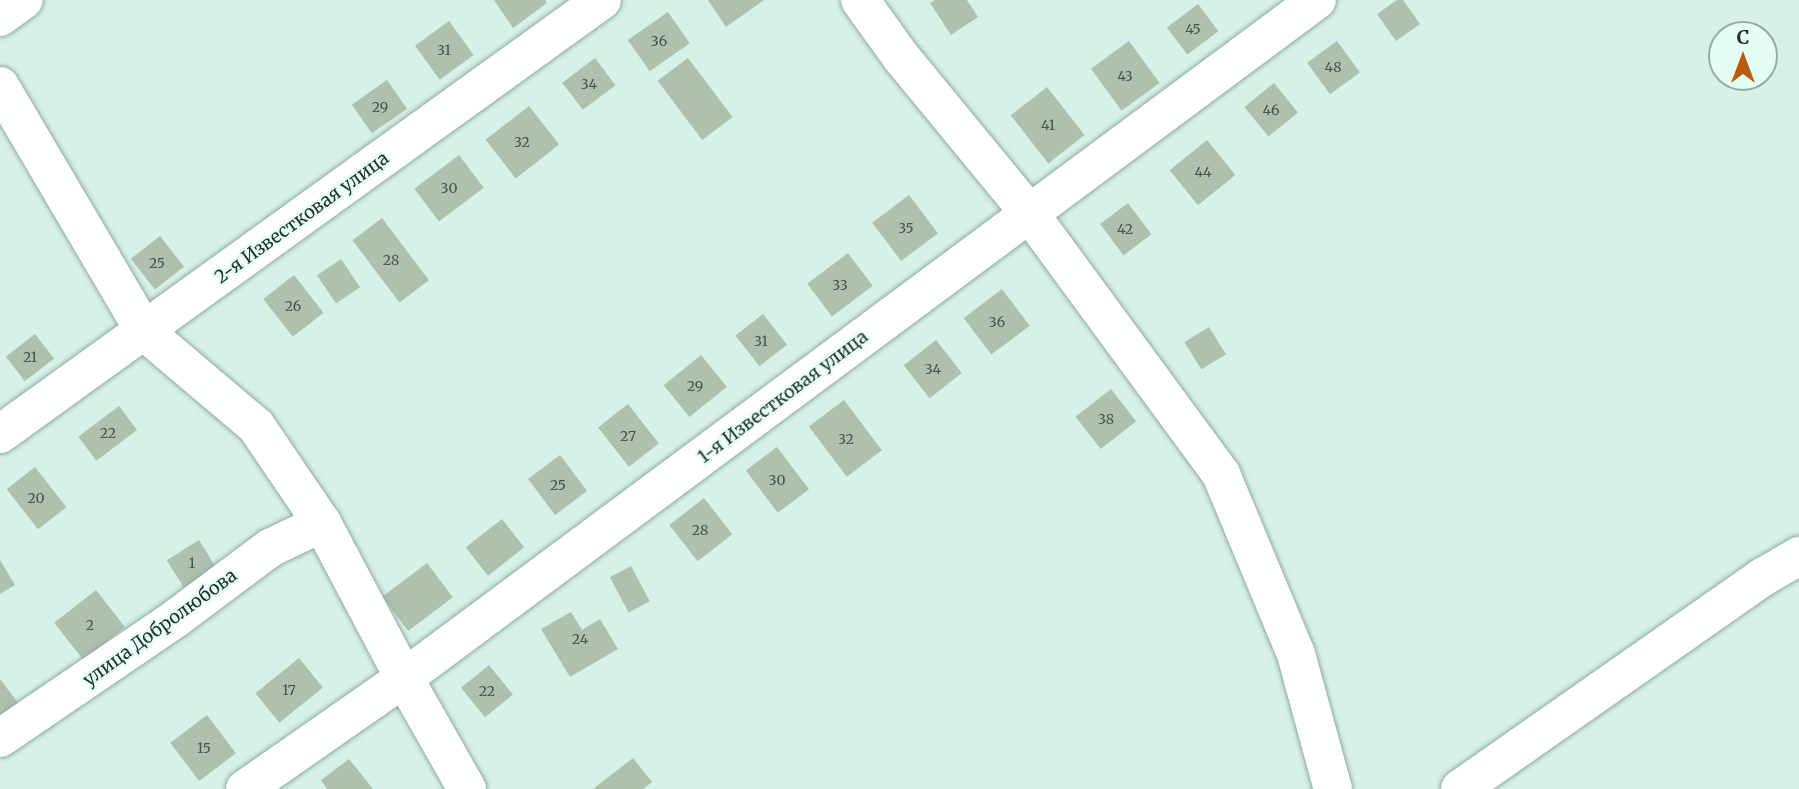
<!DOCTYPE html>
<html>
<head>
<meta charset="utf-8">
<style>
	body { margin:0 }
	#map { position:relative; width:1799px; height:789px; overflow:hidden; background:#d6f1e7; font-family:Merriweather,serif }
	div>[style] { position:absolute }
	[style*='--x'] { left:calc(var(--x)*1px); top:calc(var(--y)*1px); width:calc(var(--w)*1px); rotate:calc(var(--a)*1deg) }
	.building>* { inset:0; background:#aec1af; transform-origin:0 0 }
	.roads { filter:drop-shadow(0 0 2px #91aba1) drop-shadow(0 0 2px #91aba1) }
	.minor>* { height:38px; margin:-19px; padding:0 19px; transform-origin:19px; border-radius:19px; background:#fff }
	span { translate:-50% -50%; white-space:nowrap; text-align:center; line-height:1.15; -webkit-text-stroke:5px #e3fff4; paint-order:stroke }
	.number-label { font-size:14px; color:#48544e }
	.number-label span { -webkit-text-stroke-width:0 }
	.street-label { font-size:18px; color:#26302d }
	.north { position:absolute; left:1708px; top:21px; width:70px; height:70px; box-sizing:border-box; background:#e3fff4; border:2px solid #97aca4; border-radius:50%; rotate:0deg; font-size:19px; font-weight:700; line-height:28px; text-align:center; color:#26302d }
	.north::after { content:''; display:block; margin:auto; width:24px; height:32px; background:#ba5c0b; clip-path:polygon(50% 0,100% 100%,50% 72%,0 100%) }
</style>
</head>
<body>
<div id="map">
	<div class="building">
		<i style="clip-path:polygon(494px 0,545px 0,547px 3px,513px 28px)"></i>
		<i style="clip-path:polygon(708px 0,764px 0,726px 27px)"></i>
		<i style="clip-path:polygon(935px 0,967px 0,978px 17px,951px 35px,930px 3px)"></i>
		<i style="clip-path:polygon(1397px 0,1403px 0,1420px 24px,1396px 41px,1377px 14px)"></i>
		<i style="left:1198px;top:4px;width:34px;height:39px;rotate:53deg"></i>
		<i style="left:668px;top:12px;width:38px;height:49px;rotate:55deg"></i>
		<i style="left:449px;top:21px;width:42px;height:42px;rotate:54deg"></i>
		<i style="left:1129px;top:41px;width:52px;height:47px;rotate:54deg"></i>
		<i style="left:1337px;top:41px;width:39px;height:37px;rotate:54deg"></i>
		<i style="left:595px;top:58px;width:34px;height:41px;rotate:53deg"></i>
		<i style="left:688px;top:58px;width:74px;height:38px;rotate:53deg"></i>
		<i style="left:387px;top:80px;width:35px;height:43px;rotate:55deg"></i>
		<i style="left:1274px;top:83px;width:38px;height:38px;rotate:51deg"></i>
		<i style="left:1047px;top:87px;width:61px;height:46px;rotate:52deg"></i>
		<i style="left:529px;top:106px;width:49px;height:55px;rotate:52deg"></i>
		<i style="left:1207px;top:140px;width:45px;height:48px;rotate:51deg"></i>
		<i style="left:459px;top:155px;width:41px;height:56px;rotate:53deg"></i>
		<i style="left:909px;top:195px;width:48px;height:46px;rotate:53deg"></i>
		<i style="left:1128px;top:203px;width:39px;height:35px;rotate:53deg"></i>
		<i style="left:382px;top:218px;width:78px;height:37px;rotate:53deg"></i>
		<i style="left:160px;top:236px;width:39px;height:37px;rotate:52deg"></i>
		<i style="left:848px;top:253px;width:41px;height:51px;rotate:53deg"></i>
		<i style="left:341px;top:259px;width:34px;height:29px;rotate:56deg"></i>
		<i style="left:294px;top:275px;width:48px;height:39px;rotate:52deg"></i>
		<i style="left:1002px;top:289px;width:46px;height:48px;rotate:53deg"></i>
		<i style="left:763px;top:314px;width:39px;height:35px;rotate:52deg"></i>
		<i style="left:1209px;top:327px;width:32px;height:29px;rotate:58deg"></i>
		<i style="left:35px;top:334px;width:31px;height:37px;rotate:52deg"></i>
		<i style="left:936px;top:340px;width:42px;height:41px;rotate:52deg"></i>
		<i style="left:701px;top:355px;width:41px;height:48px;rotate:51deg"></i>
		<i style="left:1111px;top:389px;width:41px;height:45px;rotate:52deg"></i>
		<i style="left:844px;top:400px;width:63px;height:44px;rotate:53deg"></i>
		<i style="left:628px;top:404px;width:50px;height:38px;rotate:52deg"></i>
		<i style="left:119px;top:406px;width:30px;height:51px;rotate:53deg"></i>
		<i style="left:777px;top:447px;width:53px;height:39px;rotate:53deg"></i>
		<i style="left:560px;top:455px;width:45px;height:40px;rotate:53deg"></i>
		<i style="left:35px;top:467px;width:51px;height:36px;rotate:52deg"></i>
		<i style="left:704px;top:498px;width:46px;height:44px;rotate:52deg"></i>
		<i style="left:502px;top:519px;width:36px;height:46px;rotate:52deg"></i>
		<i style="left:199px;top:540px;width:32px;height:38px;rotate:58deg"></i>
		<i style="clip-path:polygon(0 560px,15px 585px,0 594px)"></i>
		<i style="left:427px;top:563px;width:43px;height:56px;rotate:53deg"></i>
		<i style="left:631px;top:566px;width:40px;height:24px;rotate:62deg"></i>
		<i style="left:96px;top:590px;width:47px;height:53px;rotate:52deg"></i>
		<i style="clip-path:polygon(571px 612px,582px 630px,600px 619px,618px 649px,570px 677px,541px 629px)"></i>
		<i style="left:299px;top:658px;width:38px;height:56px;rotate:51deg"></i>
		<i style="left:489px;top:665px;width:38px;height:36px;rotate:51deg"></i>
		<i style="clip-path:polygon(0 679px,19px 704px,0 719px)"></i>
		<i style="left:207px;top:715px;width:48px;height:46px;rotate:53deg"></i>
		<i style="clip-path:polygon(633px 758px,652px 782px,643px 789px,593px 789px)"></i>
		<i style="clip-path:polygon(349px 759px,373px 789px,327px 789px,321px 780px)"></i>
	</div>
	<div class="roads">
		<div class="minor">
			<i style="--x:860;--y:0;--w:70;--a:54.3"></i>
			<i style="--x:901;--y:57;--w:203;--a:50.6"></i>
			<i style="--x:1030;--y:214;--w:323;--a:53.7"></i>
			<i style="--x:1221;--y:474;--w:195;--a:67.4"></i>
			<i style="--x:1296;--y:654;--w:140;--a:74.7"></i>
			<i style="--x:0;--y:17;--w:29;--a:-36"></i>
			<i style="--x:0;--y:86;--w:286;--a:59.5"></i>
			<i style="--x:145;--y:332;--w:145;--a:40.3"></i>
			<i style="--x:256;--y:426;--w:117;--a:55.8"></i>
			<i style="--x:322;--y:523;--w:175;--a:62.1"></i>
			<i style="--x:404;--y:678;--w:128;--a:60.4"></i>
			<i style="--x:0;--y:434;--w:742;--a:-35.79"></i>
			<i style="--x:0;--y:738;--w:212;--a:-34.2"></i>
			<i style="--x:175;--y:619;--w:119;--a:-36.8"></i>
			<i style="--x:270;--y:548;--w:58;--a:-25.7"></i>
			<i style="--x:245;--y:789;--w:194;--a:-34.9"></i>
			<i style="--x:404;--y:678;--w:1137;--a:-36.6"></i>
			<i style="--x:1460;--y:789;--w:370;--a:-35"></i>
			<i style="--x:1763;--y:577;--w:42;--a:-30.3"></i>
		</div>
	</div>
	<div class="number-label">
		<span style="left:1193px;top:29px">45</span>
		<span style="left:659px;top:41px">36</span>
		<span style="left:444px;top:50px">31</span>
		<span style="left:1333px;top:67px">48</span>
		<span style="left:1125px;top:76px">43</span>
		<span style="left:589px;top:84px">34</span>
		<span style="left:380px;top:107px">29</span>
		<span style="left:1271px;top:110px">46</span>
		<span style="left:1048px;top:125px">41</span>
		<span style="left:522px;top:142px">32</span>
		<span style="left:1203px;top:172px">44</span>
		<span style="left:449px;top:188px">30</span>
		<span style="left:906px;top:228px">35</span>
		<span style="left:1125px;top:229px">42</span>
		<span style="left:391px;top:260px">28</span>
		<span style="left:157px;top:263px">25</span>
		<span style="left:840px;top:285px">33</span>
		<span style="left:293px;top:306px">26</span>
		<span style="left:997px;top:322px">36</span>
		<span style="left:761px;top:341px">31</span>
		<span style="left:30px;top:357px">21</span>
		<span style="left:933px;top:369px">34</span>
		<span style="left:695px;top:386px">29</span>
		<span style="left:1106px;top:419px">38</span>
		<span style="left:108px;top:433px">22</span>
		<span style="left:628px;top:436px">27</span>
		<span style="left:846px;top:439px">32</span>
		<span style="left:777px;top:480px">30</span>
		<span style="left:558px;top:485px">25</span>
		<span style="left:36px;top:498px">20</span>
		<span style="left:700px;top:530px">28</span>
		<span style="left:192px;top:563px">1</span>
		<span style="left:90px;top:625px">2</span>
		<span style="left:580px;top:639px">24</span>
		<span style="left:289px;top:690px">17</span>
		<span style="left:487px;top:691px">22</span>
		<span style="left:204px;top:748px">15</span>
	</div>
	<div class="street-label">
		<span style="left:302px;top:218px;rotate:-36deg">2-я Известковая улица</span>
		<span style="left:783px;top:397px;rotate:-37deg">1-я Известковая улица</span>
		<span style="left:160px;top:628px;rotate:-36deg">улица Добролюбова</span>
	</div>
	<div class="north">С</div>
</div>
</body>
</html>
